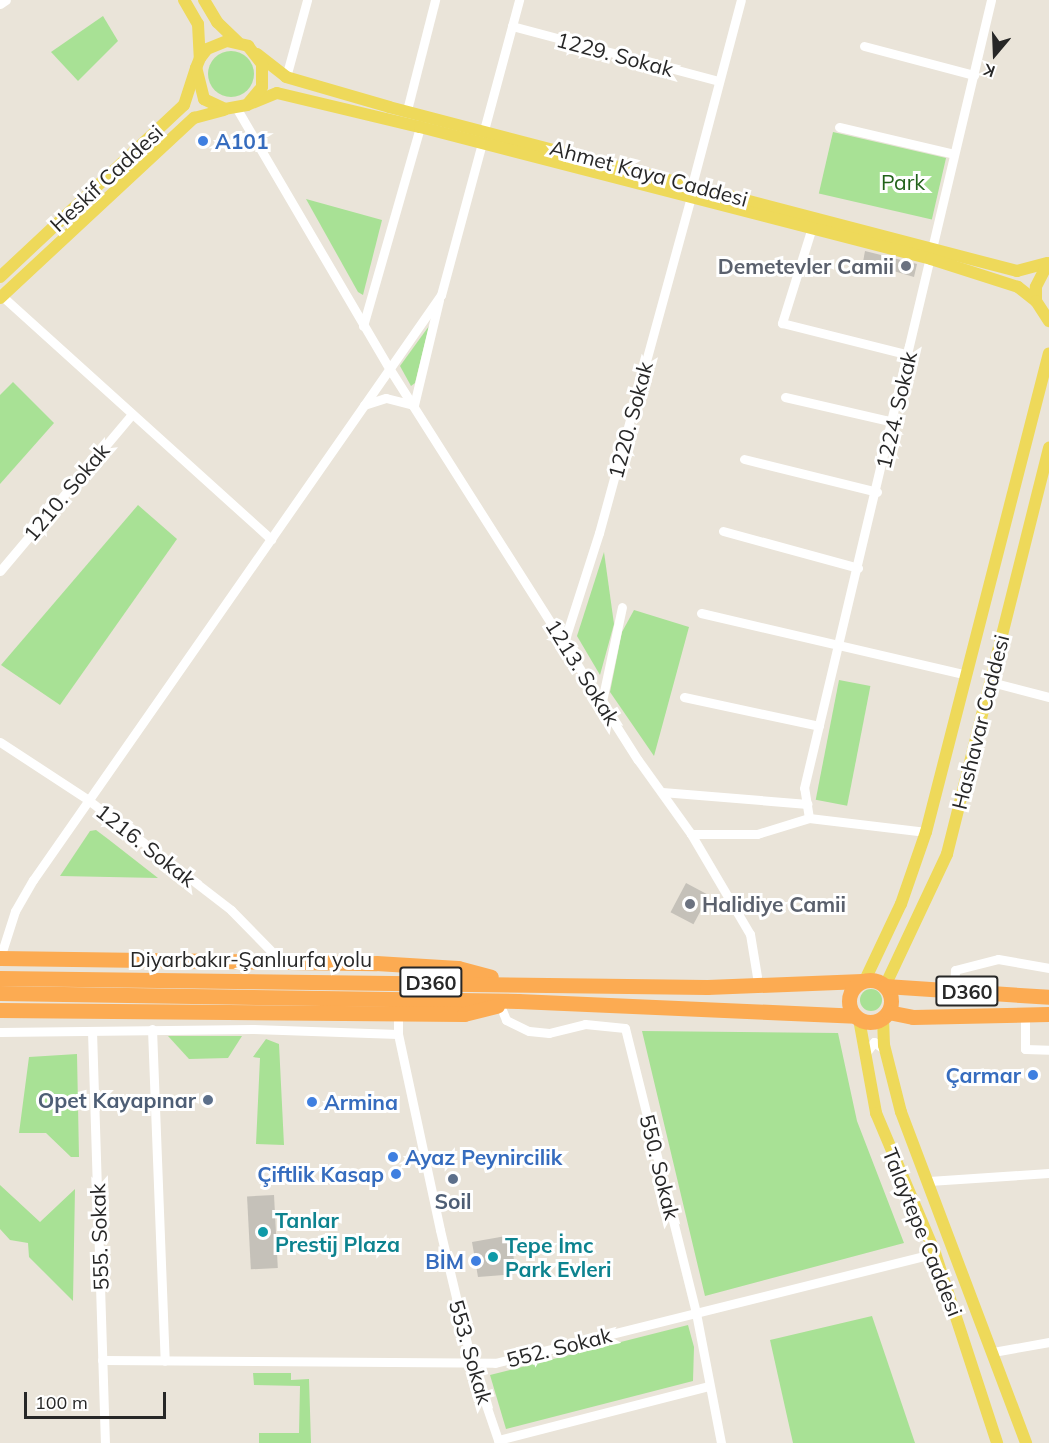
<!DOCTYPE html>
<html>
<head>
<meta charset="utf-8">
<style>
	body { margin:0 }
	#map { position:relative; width:1049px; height:1443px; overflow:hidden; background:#eae4d9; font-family:Mulish,sans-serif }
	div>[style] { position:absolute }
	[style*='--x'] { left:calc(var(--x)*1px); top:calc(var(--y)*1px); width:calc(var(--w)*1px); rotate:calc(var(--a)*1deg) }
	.green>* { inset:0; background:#a8e195; transform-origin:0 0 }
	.round { border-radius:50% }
	.building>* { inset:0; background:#c5c1b9; transform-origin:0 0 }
	.minor>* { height:9px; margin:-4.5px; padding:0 4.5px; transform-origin:4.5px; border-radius:4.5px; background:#fff }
	.major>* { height:12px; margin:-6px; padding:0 6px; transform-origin:6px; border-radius:6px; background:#eed95a }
	.highway>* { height:15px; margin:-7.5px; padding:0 7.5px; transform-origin:7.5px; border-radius:7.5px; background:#fcab52 }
	.highway>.ring { margin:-7.5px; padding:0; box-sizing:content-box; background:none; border:15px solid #fcab52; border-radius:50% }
	.dots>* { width:16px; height:16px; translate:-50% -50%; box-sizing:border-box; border:3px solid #fff; border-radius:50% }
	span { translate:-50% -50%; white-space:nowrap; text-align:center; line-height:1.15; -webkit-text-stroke:6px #fff; paint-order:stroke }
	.shield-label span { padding:2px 4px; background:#fff; border:2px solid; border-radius:4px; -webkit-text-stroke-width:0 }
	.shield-label { font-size:20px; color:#272727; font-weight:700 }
	.street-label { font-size:21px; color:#272727 }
	.shop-label { font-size:21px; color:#366cbe; font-weight:700 }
	.left { translate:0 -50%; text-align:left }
	.right { translate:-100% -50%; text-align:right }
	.park-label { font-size:21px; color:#22621a }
	.worship-label { font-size:21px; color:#5b616d; font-weight:700 }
	.service-label { font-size:21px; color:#4e5e75; font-weight:700 }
	.culture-label { font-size:21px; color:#0d838f; font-weight:700 }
	.north { position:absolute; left:965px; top:24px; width:60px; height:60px; -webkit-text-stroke:4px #fff; paint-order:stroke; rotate:199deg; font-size:16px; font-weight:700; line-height:24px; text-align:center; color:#272727 }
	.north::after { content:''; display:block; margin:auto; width:21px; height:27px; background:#272727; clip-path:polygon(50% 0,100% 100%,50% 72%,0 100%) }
	.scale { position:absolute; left:24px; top:1392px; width:142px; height:27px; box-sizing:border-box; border:3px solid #272727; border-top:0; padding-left:8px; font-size:18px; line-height:21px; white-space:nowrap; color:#272727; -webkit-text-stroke:4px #fff; paint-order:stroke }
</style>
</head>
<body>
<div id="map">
	<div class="green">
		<i style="clip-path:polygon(103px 16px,118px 41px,78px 81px,51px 52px)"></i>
		<i class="round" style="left:208px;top:51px;width:46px;height:46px"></i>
		<i style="left:833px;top:132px;width:116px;height:63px;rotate:13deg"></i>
		<i style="clip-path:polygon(306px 199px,382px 220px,363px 295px,358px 292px)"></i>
		<i style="clip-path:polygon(429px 326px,415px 383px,411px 386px,400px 366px)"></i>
		<i style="clip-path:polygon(13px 382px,54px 423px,0 484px,0 395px)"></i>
		<i style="clip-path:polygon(138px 505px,177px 539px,60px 705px,1px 665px)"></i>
		<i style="clip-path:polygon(604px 552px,614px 624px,600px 675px,577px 636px)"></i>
		<i style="clip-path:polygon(634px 610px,689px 627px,654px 756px,610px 692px,622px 632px)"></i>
		<i style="left:839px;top:680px;width:32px;height:122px;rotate:11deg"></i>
		<i style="clip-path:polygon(96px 830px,108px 839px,158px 878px,60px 876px,90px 831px)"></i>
		<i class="round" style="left:860px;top:989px;width:22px;height:22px"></i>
		<i style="clip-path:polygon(642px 1031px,838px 1033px,857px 1121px,904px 1243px,705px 1296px)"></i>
		<i style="clip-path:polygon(168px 1036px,242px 1036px,228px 1058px,189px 1059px)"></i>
		<i style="clip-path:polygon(266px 1039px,279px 1044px,284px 1145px,256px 1144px,260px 1058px,253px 1057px)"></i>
		<i style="clip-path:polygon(77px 1054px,79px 1157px,71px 1157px,46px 1133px,19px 1133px,29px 1057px)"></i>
		<i style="clip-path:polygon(0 1185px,40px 1222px,75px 1189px,73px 1301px,29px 1257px,28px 1243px,10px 1240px,0 1229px)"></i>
		<i style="clip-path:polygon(872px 1316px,915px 1443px,793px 1443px,770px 1340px)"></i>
		<i style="clip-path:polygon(688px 1325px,694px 1347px,693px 1381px,506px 1429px,490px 1375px)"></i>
		<i style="clip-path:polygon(253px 1373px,291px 1373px,291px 1380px,309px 1379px,311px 1443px,259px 1443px,259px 1433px,299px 1433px,300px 1386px,254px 1385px)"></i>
	</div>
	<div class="building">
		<i style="clip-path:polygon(865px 251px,917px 264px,914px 277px,863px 262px)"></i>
		<i style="left:686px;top:883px;width:26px;height:33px;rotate:28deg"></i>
		<i style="left:274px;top:1195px;width:73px;height:27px;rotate:87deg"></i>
		<i style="clip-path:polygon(506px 1236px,513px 1250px,515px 1274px,478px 1277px,472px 1242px)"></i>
	</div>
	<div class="minor">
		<i style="--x:0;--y:4;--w:7;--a:-34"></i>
		<i style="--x:512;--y:26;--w:213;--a:14.9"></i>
		<i style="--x:864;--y:46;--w:114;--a:14.8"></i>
		<i style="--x:286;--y:77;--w:80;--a:-74.7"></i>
		<i style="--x:237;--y:109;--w:300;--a:59.6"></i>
		<i style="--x:389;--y:368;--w:464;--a:57.6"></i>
		<i style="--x:638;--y:760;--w:91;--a:54.4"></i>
		<i style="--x:691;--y:834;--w:116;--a:59.5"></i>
		<i style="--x:750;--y:934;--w:50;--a:80.7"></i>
		<i style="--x:407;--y:110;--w:114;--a:-75.7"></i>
		<i style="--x:839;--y:127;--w:118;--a:13.2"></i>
		<i style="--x:484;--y:130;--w:135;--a:-74.9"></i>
		<i style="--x:692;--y:185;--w:191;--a:-75.2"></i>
		<i style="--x:813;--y:224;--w:104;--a:107.4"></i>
		<i style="--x:782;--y:323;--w:131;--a:14.1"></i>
		<i style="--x:2;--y:296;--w:363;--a:42.1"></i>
		<i style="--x:363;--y:326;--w:207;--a:-74"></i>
		<i style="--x:785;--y:397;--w:111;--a:13"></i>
		<i style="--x:364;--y:405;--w:23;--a:-18"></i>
		<i style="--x:386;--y:398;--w:29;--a:14"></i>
		<i style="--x:414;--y:405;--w:108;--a:-76.6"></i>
		<i style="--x:744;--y:459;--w:137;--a:13.9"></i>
		<i style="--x:723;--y:531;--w:140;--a:15.3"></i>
		<i style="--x:0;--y:571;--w:205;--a:-49.9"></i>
		<i style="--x:701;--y:613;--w:273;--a:13.1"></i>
		<i style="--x:564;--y:642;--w:114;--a:-72.2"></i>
		<i style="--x:599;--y:533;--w:348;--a:-74.7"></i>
		<i style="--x:991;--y:682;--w:60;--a:14.5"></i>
		<i style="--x:684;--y:697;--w:138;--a:12.1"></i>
		<i style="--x:602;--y:701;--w:96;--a:-78"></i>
		<i style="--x:0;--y:742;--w:104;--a:33.2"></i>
		<i style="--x:87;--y:799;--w:182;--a:37.6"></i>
		<i style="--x:231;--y:910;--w:71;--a:45.6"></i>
		<i style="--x:662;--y:792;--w:146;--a:4.7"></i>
		<i style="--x:809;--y:818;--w:30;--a:-99"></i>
		<i style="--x:804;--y:788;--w:810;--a:-76.65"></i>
		<i style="--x:691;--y:834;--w:66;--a:0"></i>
		<i style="--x:757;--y:834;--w:54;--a:-17.1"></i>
		<i style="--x:809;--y:818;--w:118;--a:6.8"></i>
		<i style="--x:0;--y:958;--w:49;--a:-72.3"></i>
		<i style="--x:15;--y:911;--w:36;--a:-60"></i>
		<i style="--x:33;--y:880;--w:713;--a:-55.11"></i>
		<i style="--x:441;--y:295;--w:157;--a:-74.9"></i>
		<i style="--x:954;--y:990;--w:20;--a:-87"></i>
		<i style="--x:955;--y:970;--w:44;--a:-14.3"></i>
		<i style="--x:998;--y:959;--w:52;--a:10"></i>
		<i style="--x:500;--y:1005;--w:16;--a:68"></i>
		<i style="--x:506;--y:1020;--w:25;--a:26"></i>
		<i style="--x:529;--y:1031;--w:20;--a:6"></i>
		<i style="--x:549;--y:1033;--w:37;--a:-14"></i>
		<i style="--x:585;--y:1024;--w:40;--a:5.7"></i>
		<i style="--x:625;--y:1028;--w:294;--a:76"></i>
		<i style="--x:696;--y:1313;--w:132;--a:79.1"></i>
		<i style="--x:398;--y:1014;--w:20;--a:90"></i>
		<i style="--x:398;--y:1034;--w:200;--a:77.9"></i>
		<i style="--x:440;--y:1230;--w:138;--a:76.6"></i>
		<i style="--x:472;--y:1364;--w:83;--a:71.1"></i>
		<i style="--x:1025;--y:1014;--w:35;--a:90"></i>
		<i style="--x:1025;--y:1049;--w:24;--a:2"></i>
		<i style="--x:152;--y:1029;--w:332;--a:87.8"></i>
		<i style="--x:92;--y:1031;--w:412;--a:88.2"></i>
		<i style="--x:0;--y:1032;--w:253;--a:-0.7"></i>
		<i style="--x:253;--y:1029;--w:145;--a:2"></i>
		<i style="--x:865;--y:1054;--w:15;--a:-53"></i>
		<i style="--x:874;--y:1042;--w:14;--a:36"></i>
		<i style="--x:929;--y:1181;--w:120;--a:-3.8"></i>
		<i style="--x:993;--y:1352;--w:57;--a:-10.1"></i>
		<i style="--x:102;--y:1360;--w:393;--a:0.4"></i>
		<i style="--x:495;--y:1363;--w:454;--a:-14"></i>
		<i style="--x:498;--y:1440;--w:217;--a:-14.4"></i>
	</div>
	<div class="major">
		<i style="--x:184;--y:0;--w:28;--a:60"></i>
		<i style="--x:198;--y:24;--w:34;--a:87"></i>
		<i style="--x:204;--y:0;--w:26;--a:59"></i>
		<i style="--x:217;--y:22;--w:29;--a:44"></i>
		<i style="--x:257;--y:54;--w:37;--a:38"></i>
		<i style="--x:286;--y:77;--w:107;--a:16.2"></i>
		<i style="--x:389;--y:107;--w:649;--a:14.64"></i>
		<i style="--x:1017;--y:271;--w:31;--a:-15"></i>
		<i style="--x:247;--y:105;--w:32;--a:-22"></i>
		<i style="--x:277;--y:93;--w:147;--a:13.4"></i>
		<i style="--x:420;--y:127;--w:528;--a:14.48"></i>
		<i style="--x:931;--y:259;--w:91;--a:17.8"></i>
		<i style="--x:1018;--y:287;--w:23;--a:38"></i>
		<i style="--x:1048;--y:263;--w:27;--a:117"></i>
		<i style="--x:1036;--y:287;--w:14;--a:90"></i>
		<i style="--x:1036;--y:301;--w:24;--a:57"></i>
		<i style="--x:0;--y:277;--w:252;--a:-43.1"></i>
		<i style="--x:184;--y:105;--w:39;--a:-72"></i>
		<i style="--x:196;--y:68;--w:11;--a:-68"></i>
		<i style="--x:200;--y:58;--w:11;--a:-52"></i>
		<i style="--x:207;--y:49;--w:22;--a:-22"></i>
		<i style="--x:227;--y:41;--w:22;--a:13"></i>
		<i style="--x:248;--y:46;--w:23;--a:52"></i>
		<i style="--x:262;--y:64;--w:23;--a:90"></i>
		<i style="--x:262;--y:87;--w:23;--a:130"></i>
		<i style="--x:247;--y:105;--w:22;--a:170"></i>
		<i style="--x:225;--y:109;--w:23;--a:-155"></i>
		<i style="--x:204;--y:99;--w:32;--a:-104"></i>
		<i style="--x:0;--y:298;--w:265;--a:-42.9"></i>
		<i style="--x:194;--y:118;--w:31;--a:-15"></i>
		<i style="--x:865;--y:980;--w:84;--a:-64.7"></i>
		<i style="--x:901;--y:904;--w:76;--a:-70.9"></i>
		<i style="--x:926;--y:832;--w:494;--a:-75.6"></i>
		<i style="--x:885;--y:986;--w:146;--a:-64.8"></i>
		<i style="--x:947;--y:854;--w:419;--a:-75.9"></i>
		<i style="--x:883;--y:1017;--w:28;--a:88"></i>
		<i style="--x:884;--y:1045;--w:69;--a:75.8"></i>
		<i style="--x:901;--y:1112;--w:354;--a:69.3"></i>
		<i style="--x:859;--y:1019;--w:96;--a:79.7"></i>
		<i style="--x:876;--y:1113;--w:152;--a:67.1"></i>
		<i style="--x:935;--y:1253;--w:200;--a:71.9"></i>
	</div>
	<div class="highway">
		<i style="--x:0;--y:958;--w:376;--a:0.8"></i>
		<i style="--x:376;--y:963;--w:82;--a:3.5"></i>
		<i style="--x:458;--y:968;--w:34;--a:15"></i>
		<i style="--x:0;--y:978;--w:707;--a:0.73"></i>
		<i style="--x:707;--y:987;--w:155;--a:-2.2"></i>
		<i class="ring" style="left:849px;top:980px;width:27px;height:27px"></i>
		<i style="--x:885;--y:986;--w:164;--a:3.8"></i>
		<i style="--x:0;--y:993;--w:518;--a:0.88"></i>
		<i style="--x:518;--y:1001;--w:337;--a:2.5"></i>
		<i style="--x:0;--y:1010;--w:464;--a:0.5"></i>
		<i style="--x:464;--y:1014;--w:34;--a:-14"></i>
		<i style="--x:888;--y:1012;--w:25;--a:11"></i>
		<i style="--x:913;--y:1017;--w:136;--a:-1.3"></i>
	</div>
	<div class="dots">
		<i style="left:203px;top:141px;background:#3f7fe0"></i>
		<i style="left:906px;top:266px;background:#6b7280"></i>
		<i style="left:690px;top:904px;background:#6b7280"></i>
		<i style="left:1033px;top:1075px;background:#3f7fe0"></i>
		<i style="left:208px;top:1100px;background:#5c6f8a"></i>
		<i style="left:312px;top:1102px;background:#3f7fe0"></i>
		<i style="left:393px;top:1157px;background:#3f7fe0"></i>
		<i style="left:396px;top:1174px;background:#3f7fe0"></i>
		<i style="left:453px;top:1179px;background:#5c6f8a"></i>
		<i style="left:263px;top:1232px;background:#0f9aa8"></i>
		<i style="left:493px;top:1257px;background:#0f9aa8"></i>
		<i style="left:476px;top:1261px;background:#3f7fe0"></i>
	</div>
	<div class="shield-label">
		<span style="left:431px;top:982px">D360</span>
		<span style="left:967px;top:991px">D360</span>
	</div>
	<div class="street-label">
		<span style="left:615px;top:54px;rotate:15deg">1229. Sokak</span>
		<span style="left:649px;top:173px;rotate:15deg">Ahmet Kaya Caddesi</span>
		<span style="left:106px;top:178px;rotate:-43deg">Heskif Caddesi</span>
		<span style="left:896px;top:410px;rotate:-77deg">1224. Sokak</span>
		<span style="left:630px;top:420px;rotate:-75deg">1220. Sokak</span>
		<span style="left:66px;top:492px;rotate:-50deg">1210. Sokak</span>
		<span style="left:583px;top:672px;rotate:58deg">1213. Sokak</span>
		<span style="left:980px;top:722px;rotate:-76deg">Hashavar Caddesi</span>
		<span style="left:146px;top:845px;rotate:38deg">1216. Sokak</span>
		<span style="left:251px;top:959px">Diyarbakır-Şanlıurfa yolu</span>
		<span style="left:660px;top:1167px;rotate:76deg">550. Sokak</span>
		<span style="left:923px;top:1232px;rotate:68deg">Talaytepe Caddesi</span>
		<span style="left:99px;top:1237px;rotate:-92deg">555. Sokak</span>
		<span style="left:559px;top:1347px;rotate:-14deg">552. Sokak</span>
		<span style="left:471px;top:1352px;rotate:74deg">553. Sokak</span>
	</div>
	<div class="shop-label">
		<span class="left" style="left:215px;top:141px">A101</span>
		<span class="right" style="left:1021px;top:1075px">Çarmar</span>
		<span class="left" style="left:324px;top:1102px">Armina</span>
		<span class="left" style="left:405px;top:1157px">Ayaz Peynircilik</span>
		<span class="right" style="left:384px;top:1174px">Çiftlik Kasap</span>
		<span class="right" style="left:464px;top:1261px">BİM</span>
	</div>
	<div class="park-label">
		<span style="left:903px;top:182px">Park</span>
	</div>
	<div class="worship-label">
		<span class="right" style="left:894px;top:266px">Demetevler Camii</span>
		<span class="left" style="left:702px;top:904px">Halidiye Camii</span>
	</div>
	<div class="service-label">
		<span class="right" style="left:196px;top:1100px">Opet Kayapınar</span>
		<span style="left:453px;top:1201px">Soil</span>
	</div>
	<div class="culture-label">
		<span class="left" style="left:275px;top:1232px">Tanlar<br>Prestij Plaza</span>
		<span class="left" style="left:505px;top:1257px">Tepe İmc<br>Park Evleri</span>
	</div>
	<div class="north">K</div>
	<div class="scale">100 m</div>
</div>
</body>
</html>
